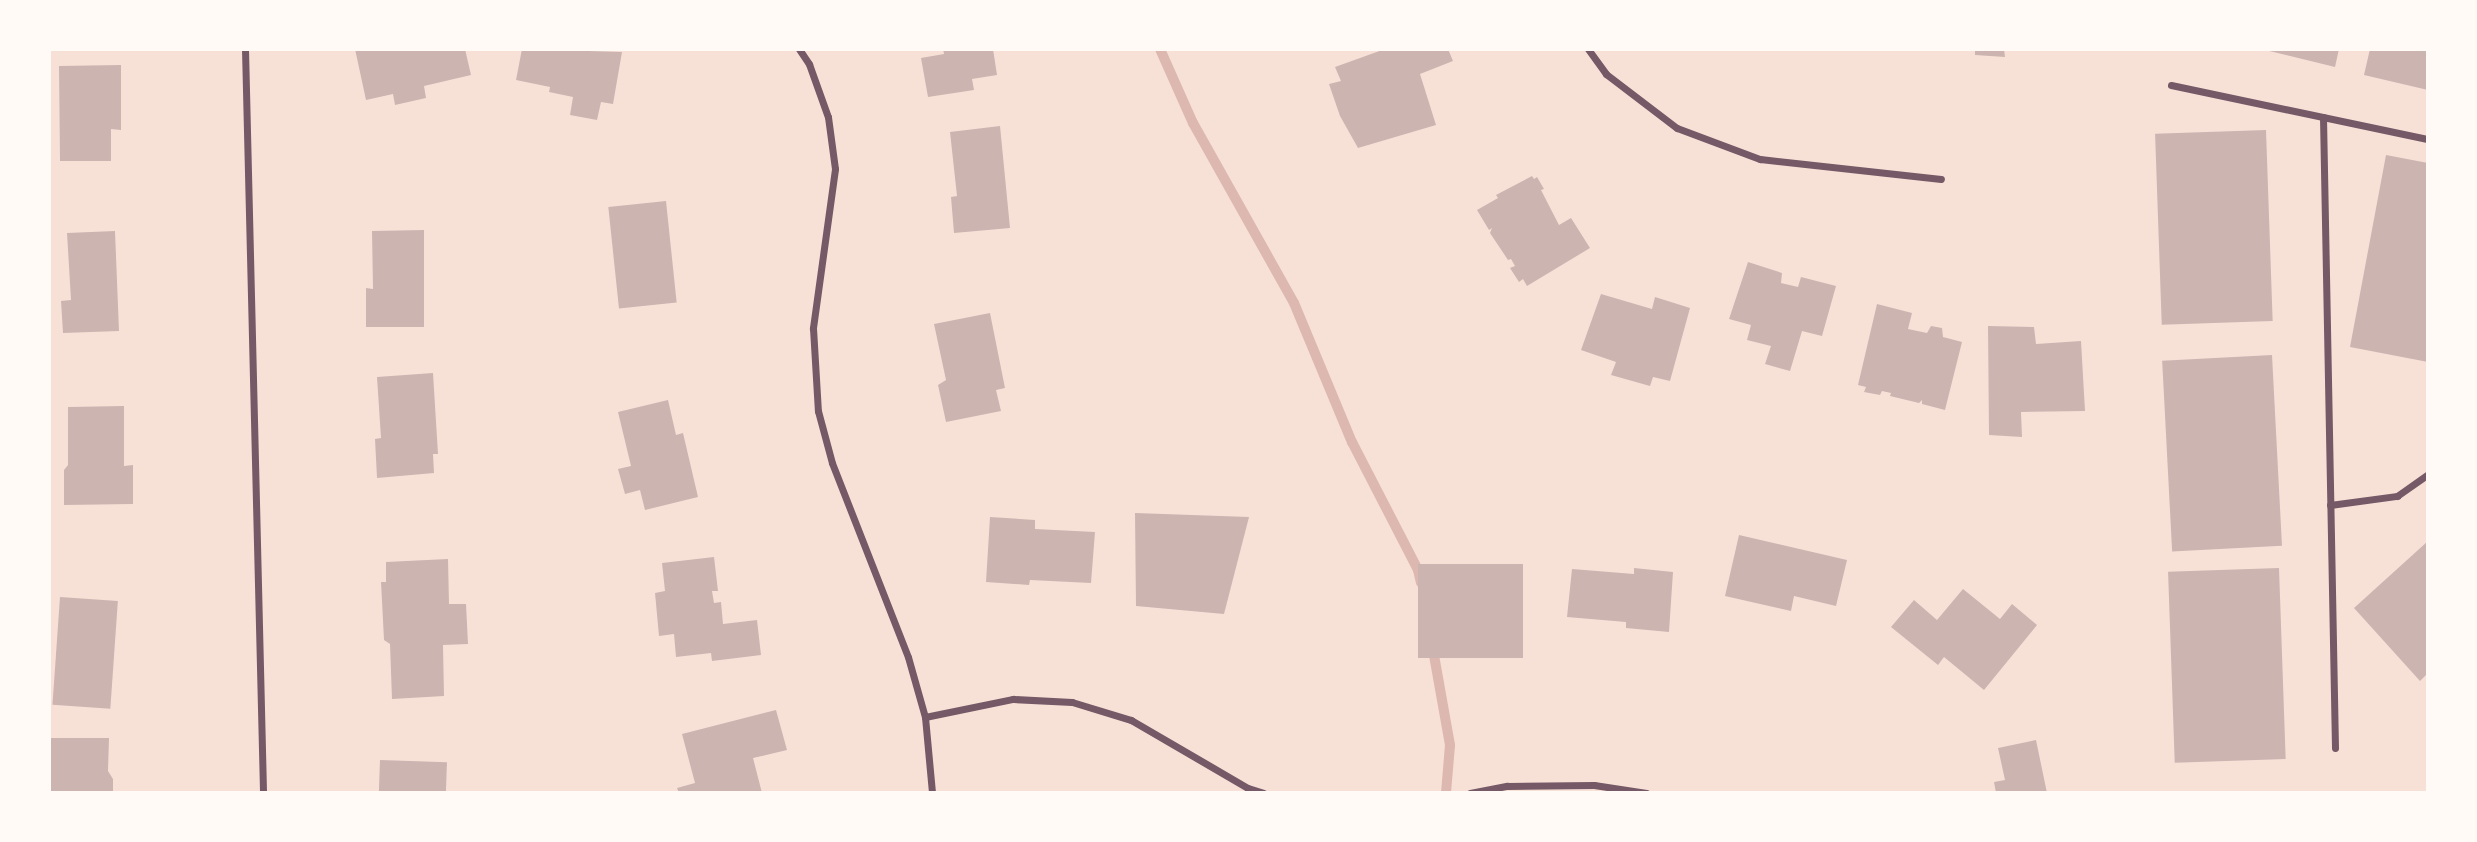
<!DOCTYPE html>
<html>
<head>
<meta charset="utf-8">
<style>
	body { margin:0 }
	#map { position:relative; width:2477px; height:842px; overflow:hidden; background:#f7e1d7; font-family:"DM Sans",sans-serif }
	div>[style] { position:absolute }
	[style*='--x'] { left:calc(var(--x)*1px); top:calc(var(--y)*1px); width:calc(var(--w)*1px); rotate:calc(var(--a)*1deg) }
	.stream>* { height:10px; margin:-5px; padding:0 5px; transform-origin:5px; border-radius:5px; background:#dcb8b0 }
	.building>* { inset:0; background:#ccb4b1; transform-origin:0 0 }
	.minor>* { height:7px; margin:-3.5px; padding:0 3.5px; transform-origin:3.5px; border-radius:3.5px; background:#755966 }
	span { translate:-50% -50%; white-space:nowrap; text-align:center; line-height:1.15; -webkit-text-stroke:5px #fffaf5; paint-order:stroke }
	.frame { position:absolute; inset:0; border:51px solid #fffaf5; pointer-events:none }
</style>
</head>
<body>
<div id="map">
	<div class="stream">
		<i style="--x:1160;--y:49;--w:81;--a:66"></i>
		<i style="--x:1193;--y:123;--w:206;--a:60.7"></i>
		<i style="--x:1294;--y:303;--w:151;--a:67.4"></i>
		<i style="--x:1352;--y:442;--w:144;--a:62.7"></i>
		<i style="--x:1418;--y:570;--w:13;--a:77"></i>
		<i style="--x:1432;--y:644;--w:103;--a:79.9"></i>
		<i style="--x:1450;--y:745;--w:48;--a:94.8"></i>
	</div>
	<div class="building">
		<i style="clip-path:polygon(355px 49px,465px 49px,471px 75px,424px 86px,426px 98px,395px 105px,393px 94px,366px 100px)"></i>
		<i style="clip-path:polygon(522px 49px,622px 52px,613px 104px,601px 102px,597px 120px,570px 115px,573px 97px,549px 92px,550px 87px,516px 80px)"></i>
		<i style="clip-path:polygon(943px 49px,993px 49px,997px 75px,972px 79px,974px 90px,928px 97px,921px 58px,944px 54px)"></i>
		<i style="clip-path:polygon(1385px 49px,1448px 49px,1453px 61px,1420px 74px,1436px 125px,1358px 148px,1340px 116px,1329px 84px,1341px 81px,1335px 67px)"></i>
		<i style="clip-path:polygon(1975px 49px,2004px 49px,2005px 57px,1975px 55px)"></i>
		<i style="clip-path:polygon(2261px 49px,2339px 49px,2335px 67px)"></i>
		<i style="clip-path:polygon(2370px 49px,2428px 49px,2428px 90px,2364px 75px)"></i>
		<i style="clip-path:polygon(121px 65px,121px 130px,111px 129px,111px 161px,60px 161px,59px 66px)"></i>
		<i style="clip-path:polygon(1000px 126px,1010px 228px,954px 233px,951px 197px,957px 196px,950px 132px)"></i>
		<i style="left:2266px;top:130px;width:191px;height:111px;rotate:88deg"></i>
		<i style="clip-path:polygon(2386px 155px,2428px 163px,2428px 362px,2350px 347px)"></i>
		<i style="clip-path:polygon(1532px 176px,1534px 179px,1537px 177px,1544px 189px,1541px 190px,1559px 225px,1571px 218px,1590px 248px,1527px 286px,1523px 279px,1519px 282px,1510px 268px,1515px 266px,1511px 259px,1508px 260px,1490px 233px,1492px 228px,1489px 230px,1477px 210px,1498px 198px,1496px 195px)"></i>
		<i style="left:666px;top:201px;width:102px;height:58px;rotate:84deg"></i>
		<i style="clip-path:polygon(424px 230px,424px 327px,366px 327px,366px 288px,373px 289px,372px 231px)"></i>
		<i style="clip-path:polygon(115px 231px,119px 331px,63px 333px,61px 301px,71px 300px,67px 233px)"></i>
		<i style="clip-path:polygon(1748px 262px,1782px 273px,1781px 283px,1798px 287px,1801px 277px,1836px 286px,1822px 336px,1802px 331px,1790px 371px,1765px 364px,1771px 346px,1747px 340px,1751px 325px,1729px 319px)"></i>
		<i style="clip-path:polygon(1601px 294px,1652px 309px,1655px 297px,1690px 308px,1670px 381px,1653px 377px,1650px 386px,1611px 375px,1616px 362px,1581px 350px)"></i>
		<i style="clip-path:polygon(1877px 304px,1912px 313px,1908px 329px,1927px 333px,1931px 326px,1942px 328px,1943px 337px,1962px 342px,1945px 410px,1922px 404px,1922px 400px,1919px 403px,1890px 396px,1891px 393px,1882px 391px,1880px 395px,1864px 392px,1866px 387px,1858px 385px)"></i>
		<i style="clip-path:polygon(990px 313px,1005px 388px,996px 390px,1001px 411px,946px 422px,938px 385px,946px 380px,934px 324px)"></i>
		<i style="clip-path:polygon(1988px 326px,2034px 327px,2036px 344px,2081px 341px,2085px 411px,2021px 412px,2022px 437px,1989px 435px)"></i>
		<i style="left:2272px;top:355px;width:191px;height:110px;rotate:87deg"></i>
		<i style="clip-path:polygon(433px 373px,438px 454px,433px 454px,434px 473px,377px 478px,375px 439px,381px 438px,377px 377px)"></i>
		<i style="clip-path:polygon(668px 400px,676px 435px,683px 433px,698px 497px,645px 510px,640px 490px,625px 494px,618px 469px,631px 466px,618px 412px)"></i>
		<i style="clip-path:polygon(124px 406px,124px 466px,133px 465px,133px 504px,64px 505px,64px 470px,68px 465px,68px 407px)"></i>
		<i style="clip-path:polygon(1135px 513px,1249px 517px,1224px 614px,1136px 606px)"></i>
		<i style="clip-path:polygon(990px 517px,1035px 520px,1035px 529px,1095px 532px,1091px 583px,1030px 580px,1029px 585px,986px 582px)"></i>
		<i style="clip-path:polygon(1739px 535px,1847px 560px,1836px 606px,1794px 596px,1791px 611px,1725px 596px)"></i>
		<i style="clip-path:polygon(2428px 541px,2428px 673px,2420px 681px,2354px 608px)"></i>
		<i style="clip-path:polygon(714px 557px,718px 591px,712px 591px,714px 603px,721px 602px,723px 624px,757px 620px,761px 655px,712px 661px,711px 653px,676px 657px,674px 634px,659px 636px,655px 593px,665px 591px,662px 563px)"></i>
		<i style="clip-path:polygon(448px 559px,449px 604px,466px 604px,468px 644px,443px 645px,444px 696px,392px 699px,390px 644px,384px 640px,381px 582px,386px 582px,386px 562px)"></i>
		<i style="left:1418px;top:564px;width:105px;height:94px"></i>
		<i style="clip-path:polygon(1634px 568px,1673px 572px,1669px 632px,1626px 628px,1626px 622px,1567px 617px,1572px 569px,1634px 574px)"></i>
		<i style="left:2279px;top:568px;width:191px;height:111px;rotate:88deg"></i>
		<i style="clip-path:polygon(1963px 589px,2000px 619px,2012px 604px,2037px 625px,1984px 690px,1944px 657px,1938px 665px,1891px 627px,1914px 600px,1937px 620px)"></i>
		<i style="left:60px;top:597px;width:58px;height:108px;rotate:4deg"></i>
		<i style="clip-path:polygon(776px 710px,787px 750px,753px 758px,762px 793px,679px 793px,677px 788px,695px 783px,682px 734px)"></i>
		<i style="clip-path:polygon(49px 738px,109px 738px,108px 771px,113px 779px,113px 793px,49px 793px)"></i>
		<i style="clip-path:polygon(2036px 740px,2047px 793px,1996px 793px,1994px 782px,2005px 780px,1998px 748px)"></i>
		<i style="left:380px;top:760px;width:67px;height:33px;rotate:2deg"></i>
	</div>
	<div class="minor">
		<i style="--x:245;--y:49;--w:744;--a:88.61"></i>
		<i style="--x:799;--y:49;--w:18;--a:56"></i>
		<i style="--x:809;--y:64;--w:56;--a:70.3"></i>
		<i style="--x:828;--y:117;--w:52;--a:82.3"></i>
		<i style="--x:835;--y:169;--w:161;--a:97.9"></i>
		<i style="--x:813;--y:328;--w:83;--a:86.6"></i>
		<i style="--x:818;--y:411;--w:54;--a:74.9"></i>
		<i style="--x:832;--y:463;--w:208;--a:68.6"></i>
		<i style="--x:908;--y:657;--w:62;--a:74.2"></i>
		<i style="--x:925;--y:717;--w:76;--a:84.7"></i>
		<i style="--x:1588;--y:49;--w:31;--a:54"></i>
		<i style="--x:1606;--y:74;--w:89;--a:37.3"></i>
		<i style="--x:1677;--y:128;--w:89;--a:20.5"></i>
		<i style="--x:1760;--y:159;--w:182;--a:6.3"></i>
		<i style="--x:2171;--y:85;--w:263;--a:11.9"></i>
		<i style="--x:2323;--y:117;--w:631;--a:88.91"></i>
		<i style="--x:2330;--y:505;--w:68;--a:-7.7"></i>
		<i style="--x:2397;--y:496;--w:38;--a:-35"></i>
		<i style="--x:925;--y:717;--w:90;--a:-11.6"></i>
		<i style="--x:1013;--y:699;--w:59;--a:2.9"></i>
		<i style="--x:1072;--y:702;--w:62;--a:17"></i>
		<i style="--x:1131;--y:720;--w:135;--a:30.2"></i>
		<i style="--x:1248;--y:788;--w:16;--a:18"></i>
		<i style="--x:1470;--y:793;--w:38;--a:-11"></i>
		<i style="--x:1507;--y:786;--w:87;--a:-0.7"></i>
		<i style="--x:1594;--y:785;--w:53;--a:8.7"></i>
	</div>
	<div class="frame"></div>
</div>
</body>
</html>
